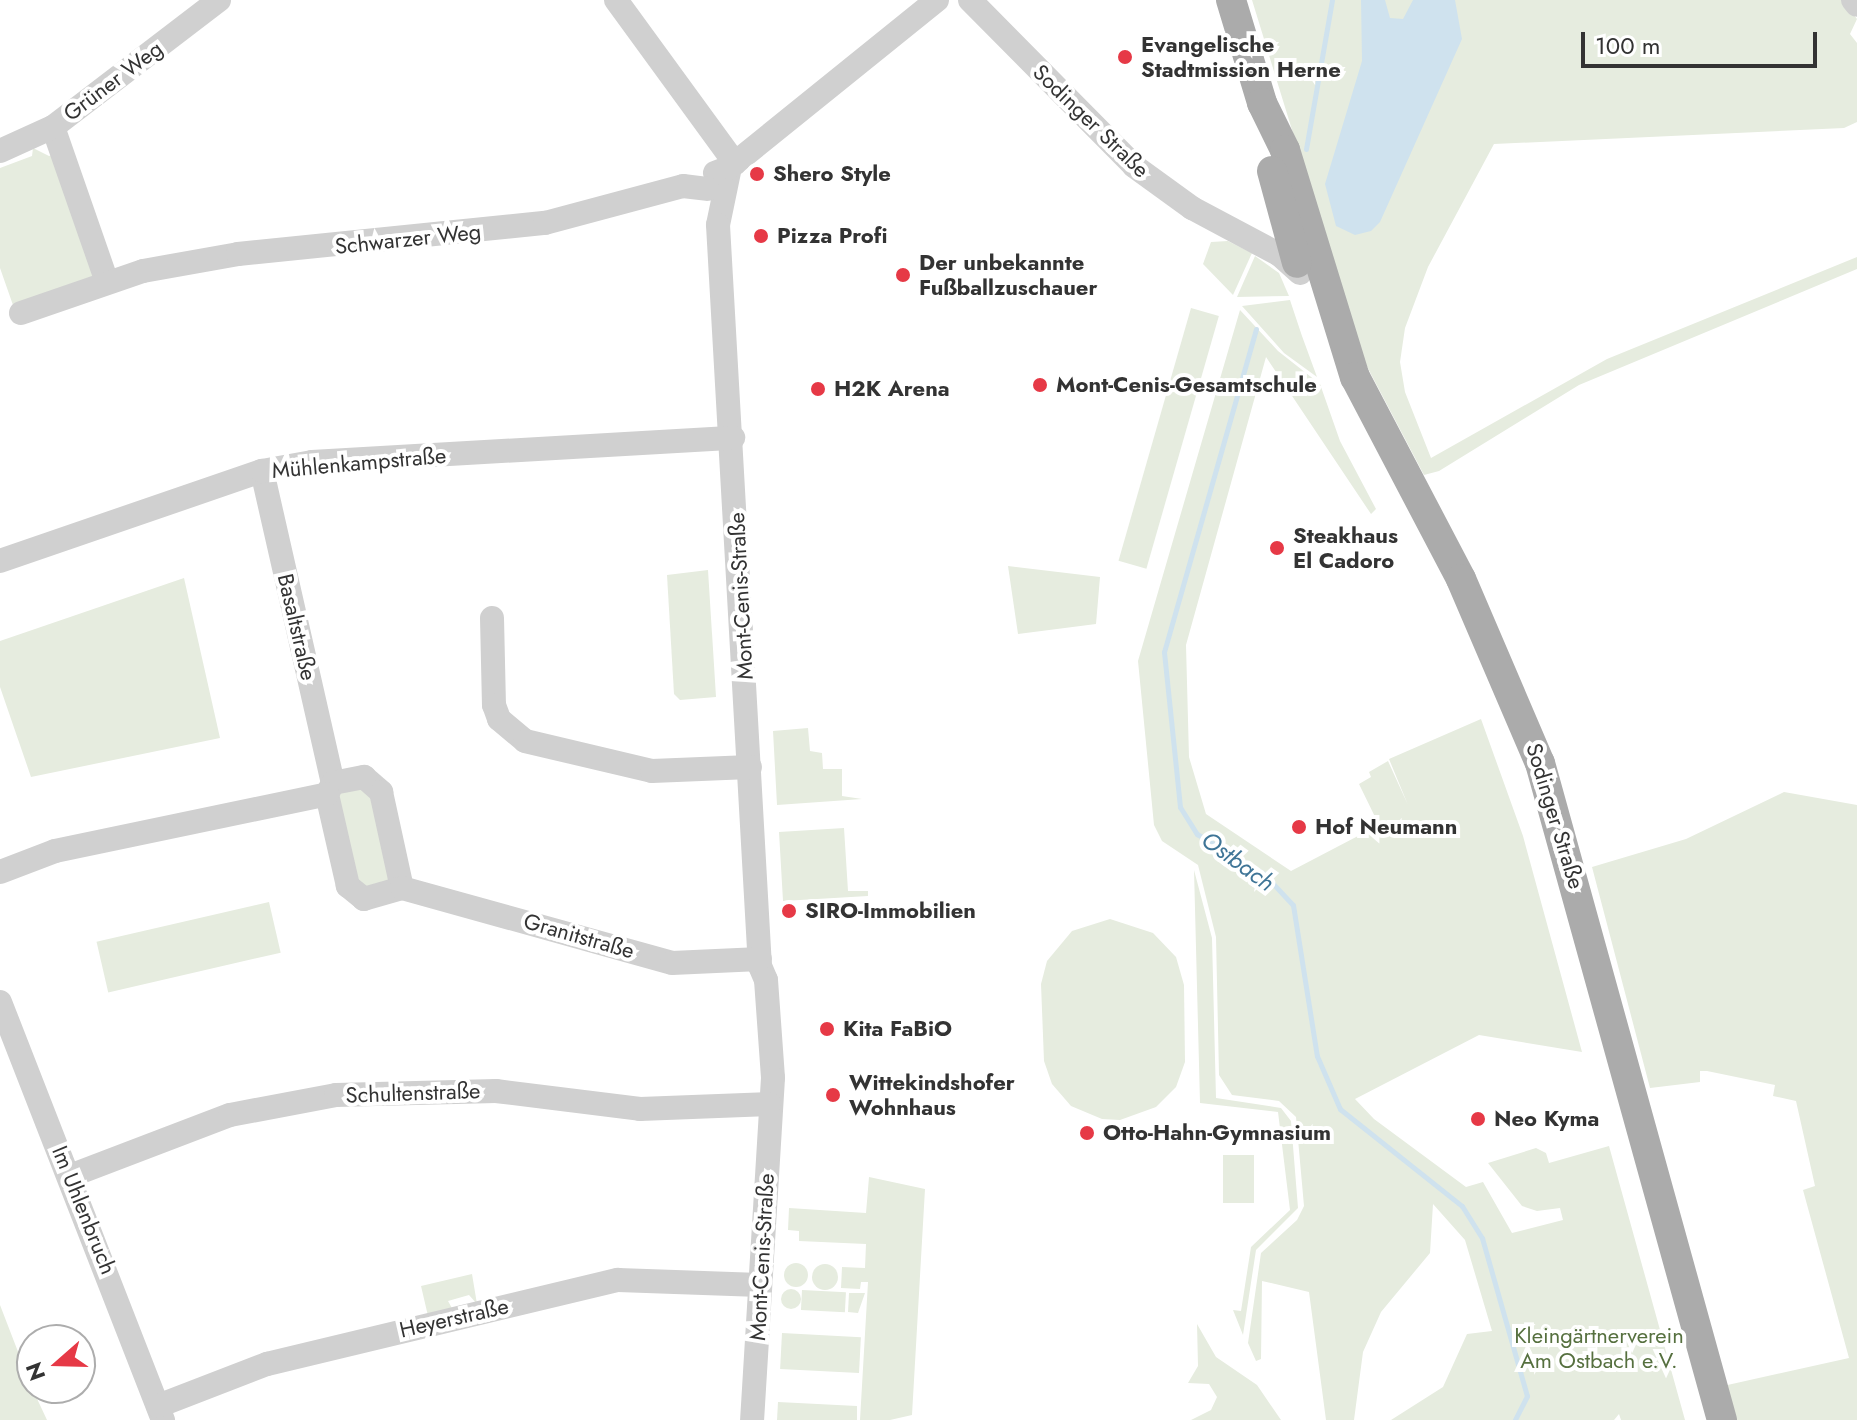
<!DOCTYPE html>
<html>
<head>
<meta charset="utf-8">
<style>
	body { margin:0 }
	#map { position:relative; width:1857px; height:1420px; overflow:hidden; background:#fff; font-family:Jost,sans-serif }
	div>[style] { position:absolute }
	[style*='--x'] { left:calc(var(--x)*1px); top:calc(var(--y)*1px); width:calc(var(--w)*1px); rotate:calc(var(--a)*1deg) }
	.green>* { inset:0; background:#e6ecdf; transform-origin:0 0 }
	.round { border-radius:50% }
	.water>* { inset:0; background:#cfe2ee }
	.stream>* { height:5px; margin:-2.5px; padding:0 2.5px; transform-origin:2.5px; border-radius:2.5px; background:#cfe2ee }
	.minor>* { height:24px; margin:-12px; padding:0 12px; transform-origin:12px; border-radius:12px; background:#d0d0d0 }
	.major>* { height:30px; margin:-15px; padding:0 15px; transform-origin:15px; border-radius:15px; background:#ababab }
	.dots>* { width:22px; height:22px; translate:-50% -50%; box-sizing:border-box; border:4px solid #fff; border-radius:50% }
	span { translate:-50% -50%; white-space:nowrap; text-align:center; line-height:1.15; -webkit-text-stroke:8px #fff; paint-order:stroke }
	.poi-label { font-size:22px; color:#333; font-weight:700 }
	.left { translate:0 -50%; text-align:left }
	.street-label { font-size:22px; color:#333 }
	.park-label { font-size:22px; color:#56703f }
	.water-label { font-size:24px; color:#3f7597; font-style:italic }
	.north { position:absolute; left:16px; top:1324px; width:80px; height:80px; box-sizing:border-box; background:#fff; border:2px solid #adadad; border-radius:50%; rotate:250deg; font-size:22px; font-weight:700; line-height:32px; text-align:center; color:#333 }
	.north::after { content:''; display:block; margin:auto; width:28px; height:36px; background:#e63946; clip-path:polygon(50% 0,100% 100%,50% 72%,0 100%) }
	.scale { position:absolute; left:1581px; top:32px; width:236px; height:36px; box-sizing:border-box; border:4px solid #333; border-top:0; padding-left:10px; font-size:24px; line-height:28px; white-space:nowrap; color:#333; -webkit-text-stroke:6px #fff; paint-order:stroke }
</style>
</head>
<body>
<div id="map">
	<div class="green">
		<i style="clip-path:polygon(1252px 0,1843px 0,1857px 19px,1850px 34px,1857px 43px,1857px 122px,1844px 128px,1494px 144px,1428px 267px,1405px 328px,1400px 362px,1405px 392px,1431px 458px,1607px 359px,1857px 257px,1857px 269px,1579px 385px,1439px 471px,1424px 475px,1362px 357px)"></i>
		<i style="clip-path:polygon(33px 148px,49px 156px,57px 153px,97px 275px,14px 308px,0 268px,0 168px,32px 156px)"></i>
		<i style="clip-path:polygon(1228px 241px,1252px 253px,1233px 295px,1203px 264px,1211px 242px)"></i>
		<i style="clip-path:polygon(1255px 256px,1279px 273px,1289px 296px,1237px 297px)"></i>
		<i style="clip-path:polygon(1290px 300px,1302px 336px,1317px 377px,1284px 353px,1242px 306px)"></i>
		<i style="left:1191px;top:308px;width:29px;height:263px;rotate:16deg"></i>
		<i style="clip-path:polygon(1240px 310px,1278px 351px,1320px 384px,1340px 441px,1376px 509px,1371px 514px,1266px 357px,1186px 645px,1189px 757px,1206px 814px,1291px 871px,1379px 825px,1359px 784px,1371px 777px,1369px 772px,1388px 761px,1408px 805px,1389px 759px,1481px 719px,1523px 836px,1582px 1052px,1479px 1035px,1355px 1099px,1374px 1119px,1466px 1187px,1483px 1182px,1512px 1233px,1563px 1220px,1560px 1208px,1537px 1211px,1522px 1206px,1488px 1163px,1536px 1148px,1546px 1153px,1549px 1163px,1609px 1146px,1685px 1420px,1621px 1420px,1619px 1414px,1614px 1420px,1391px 1420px,1443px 1387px,1467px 1334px,1492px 1331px,1465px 1240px,1433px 1204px,1430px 1253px,1381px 1312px,1363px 1352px,1354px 1420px,1326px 1420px,1309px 1292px,1262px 1281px,1261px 1359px,1256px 1361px,1248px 1343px,1261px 1253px,1297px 1220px,1304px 1206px,1296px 1117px,1279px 1101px,1232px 1095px,1219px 1075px,1216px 937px,1198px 865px,1162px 841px,1154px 825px,1138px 661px)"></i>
		<i style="clip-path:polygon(1008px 566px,1100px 577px,1096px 624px,1018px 634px)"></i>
		<i style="clip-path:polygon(708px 570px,716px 697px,680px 700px,674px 694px,667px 575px)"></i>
		<i style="clip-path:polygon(184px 578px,220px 738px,31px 777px,0 687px,0 641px)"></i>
		<i style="clip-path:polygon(808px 728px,810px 751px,822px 753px,823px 769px,842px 769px,842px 796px,862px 799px,777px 805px,773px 731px)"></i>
		<i style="clip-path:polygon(367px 785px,392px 880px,361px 889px,336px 799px,339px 793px)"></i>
		<i style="clip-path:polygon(1784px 792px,1857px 805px,1857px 1420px,1733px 1420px,1723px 1386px,1849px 1358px,1803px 1190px,1815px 1186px,1796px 1101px,1773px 1096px,1775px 1085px,1707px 1071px,1700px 1071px,1700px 1082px,1650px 1088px,1592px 867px,1686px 839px)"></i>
		<i style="clip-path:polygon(844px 828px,848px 891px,868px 891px,868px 896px,783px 901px,779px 832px)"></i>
		<i style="clip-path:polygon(1194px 870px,1212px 938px,1216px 1098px,1281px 1108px,1291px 1121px,1298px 1208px,1256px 1250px,1243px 1335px,1233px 1310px,1241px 1311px,1251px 1247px,1290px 1210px,1278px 1112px,1200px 1103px)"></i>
		<i style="left:269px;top:902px;width:52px;height:177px;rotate:77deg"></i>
		<i style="clip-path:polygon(1110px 919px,1153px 933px,1176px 957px,1184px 985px,1185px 1062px,1176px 1087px,1156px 1107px,1120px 1120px,1102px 1119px,1071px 1106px,1052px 1084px,1044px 1061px,1041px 984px,1047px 961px,1072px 931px)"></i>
		<i style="left:1223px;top:1155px;width:31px;height:48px"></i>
		<i style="clip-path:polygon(869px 1177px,925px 1189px,912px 1415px,890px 1420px,860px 1420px,868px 1282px,861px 1282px,860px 1289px,841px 1288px,842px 1267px,865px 1268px,866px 1244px,799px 1241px,799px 1231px,788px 1230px,789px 1208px,866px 1213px)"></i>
		<i class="round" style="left:784px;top:1263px;width:24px;height:24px"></i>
		<i class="round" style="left:812px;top:1264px;width:26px;height:26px"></i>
		<i style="clip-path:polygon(472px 1274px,477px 1304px,469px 1295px,448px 1301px,453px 1310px,428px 1316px,421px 1286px)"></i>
		<i class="round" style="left:781px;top:1289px;width:20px;height:20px"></i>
		<i style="left:802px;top:1290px;width:44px;height:20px;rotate:3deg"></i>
		<i style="clip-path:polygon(849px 1293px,865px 1293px,858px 1313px,848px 1312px)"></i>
		<i style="clip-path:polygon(0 1305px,32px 1388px,47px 1420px,0 1420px)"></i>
		<i style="clip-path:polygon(1197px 1324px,1216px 1357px,1257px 1385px,1281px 1420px,1191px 1420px,1211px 1410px,1217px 1397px,1209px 1384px,1188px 1383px,1198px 1366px)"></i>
		<i style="left:782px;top:1333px;width:79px;height:36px;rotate:3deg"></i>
		<i style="clip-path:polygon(778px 1402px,857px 1406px,857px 1420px,777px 1420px)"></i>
	</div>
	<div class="water">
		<i style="clip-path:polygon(1361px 0,1385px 0,1390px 18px,1403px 19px,1413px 0,1455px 0,1462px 39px,1380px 222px,1371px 231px,1355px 235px,1336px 226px,1325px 184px,1362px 61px)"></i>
	</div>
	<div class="stream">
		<i style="--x:1306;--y:149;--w:151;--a:-80.1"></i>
		<i style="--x:1256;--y:329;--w:336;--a:105.9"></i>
		<i style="--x:1164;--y:652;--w:156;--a:84.1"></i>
		<i style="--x:1180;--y:807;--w:32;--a:58"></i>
		<i style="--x:1197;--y:834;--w:78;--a:30.8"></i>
		<i style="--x:1264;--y:874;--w:42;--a:46.9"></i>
		<i style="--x:1293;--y:905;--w:153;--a:81"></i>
		<i style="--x:1317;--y:1056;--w:58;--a:66.5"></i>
		<i style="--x:1340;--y:1109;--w:156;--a:38.5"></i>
		<i style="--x:1462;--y:1206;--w:38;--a:58"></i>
		<i style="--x:1482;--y:1238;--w:164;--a:74.1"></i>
		<i style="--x:1527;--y:1396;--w:27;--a:117"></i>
	</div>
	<div class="minor">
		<i style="--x:616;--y:0;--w:202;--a:53.9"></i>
		<i style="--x:970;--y:0;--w:233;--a:45.3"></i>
		<i style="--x:1134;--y:166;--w:72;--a:35.9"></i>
		<i style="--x:1192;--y:208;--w:100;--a:28.1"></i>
		<i style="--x:1280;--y:255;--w:27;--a:42"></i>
		<i style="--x:1853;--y:0;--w:6;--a:51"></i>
		<i style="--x:53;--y:127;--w:164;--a:70.8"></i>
		<i style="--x:0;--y:151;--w:58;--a:-24.4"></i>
		<i style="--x:53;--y:127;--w:209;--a:-37.4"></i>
		<i style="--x:730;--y:167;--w:59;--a:101.7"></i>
		<i style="--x:718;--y:225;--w:742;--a:86.76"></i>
		<i style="--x:760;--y:966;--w:15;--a:67"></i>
		<i style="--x:766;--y:980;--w:98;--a:85.9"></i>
		<i style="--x:773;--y:1078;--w:343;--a:93.5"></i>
		<i style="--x:715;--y:173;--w:16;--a:-22"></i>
		<i style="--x:730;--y:167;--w:266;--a:-38.9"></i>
		<i style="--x:21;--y:313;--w:129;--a:-19"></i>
		<i style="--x:143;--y:271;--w:97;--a:-10.1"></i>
		<i style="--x:238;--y:254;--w:309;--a:-5.8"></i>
		<i style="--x:545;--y:223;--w:143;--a:-15"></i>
		<i style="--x:683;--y:186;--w:24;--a:7"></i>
		<i style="--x:262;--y:471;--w:320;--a:77.2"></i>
		<i style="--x:0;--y:561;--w:277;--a:-19"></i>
		<i style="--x:262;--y:471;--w:51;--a:-10.2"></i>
		<i style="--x:312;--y:462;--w:422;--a:-3.3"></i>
		<i style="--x:492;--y:618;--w:87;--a:88.7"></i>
		<i style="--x:494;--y:705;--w:15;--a:70"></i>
		<i style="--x:499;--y:719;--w:34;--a:40"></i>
		<i style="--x:525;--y:741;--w:130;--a:13.3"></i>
		<i style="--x:652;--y:771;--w:98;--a:-2.3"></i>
		<i style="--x:364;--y:777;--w:23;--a:41"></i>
		<i style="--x:381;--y:792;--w:98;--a:77.7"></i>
		<i style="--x:402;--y:888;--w:40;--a:164"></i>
		<i style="--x:364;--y:899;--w:21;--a:-141"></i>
		<i style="--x:348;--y:886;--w:94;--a:-102.9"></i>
		<i style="--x:327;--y:794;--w:13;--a:-61"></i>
		<i style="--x:333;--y:783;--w:32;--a:-11"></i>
		<i style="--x:0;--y:872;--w:59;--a:-20.9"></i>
		<i style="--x:55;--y:851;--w:278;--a:-11.8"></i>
		<i style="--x:402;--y:888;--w:280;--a:15.5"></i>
		<i style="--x:672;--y:963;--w:88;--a:-2.6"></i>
		<i style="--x:0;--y:1002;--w:449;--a:68.7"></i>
		<i style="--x:70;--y:1176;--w:171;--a:-20.9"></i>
		<i style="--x:230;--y:1115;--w:108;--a:-10.7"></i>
		<i style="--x:336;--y:1095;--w:160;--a:-1.4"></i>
		<i style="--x:496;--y:1091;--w:145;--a:7.1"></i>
		<i style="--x:640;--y:1109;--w:129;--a:-2.2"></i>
		<i style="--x:158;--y:1406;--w:117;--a:-21.1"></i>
		<i style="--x:267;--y:1364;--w:361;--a:-13.5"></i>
		<i style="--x:618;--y:1280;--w:142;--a:2"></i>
	</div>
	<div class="major">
		<i style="--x:1231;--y:0;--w:108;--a:73.2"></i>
		<i style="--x:1262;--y:103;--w:52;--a:63.9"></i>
		<i style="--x:1285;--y:150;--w:238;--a:72.9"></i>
		<i style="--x:1355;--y:377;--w:228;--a:62.3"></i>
		<i style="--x:1461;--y:579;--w:200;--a:66.8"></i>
		<i style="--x:1540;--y:763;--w:682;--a:74.52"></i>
		<i style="--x:1272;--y:171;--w:95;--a:74.8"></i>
	</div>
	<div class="dots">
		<i style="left:1125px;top:57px;background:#e63946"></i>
		<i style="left:757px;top:174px;background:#e63946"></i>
		<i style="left:761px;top:236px;background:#e63946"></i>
		<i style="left:903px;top:275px;background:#e63946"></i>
		<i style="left:1040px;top:385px;background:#e63946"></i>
		<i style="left:818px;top:389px;background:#e63946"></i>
		<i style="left:1277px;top:548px;background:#e63946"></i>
		<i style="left:1299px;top:827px;background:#e63946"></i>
		<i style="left:789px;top:911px;background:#e63946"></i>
		<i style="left:827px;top:1029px;background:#e63946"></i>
		<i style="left:833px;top:1095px;background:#e63946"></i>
		<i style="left:1478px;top:1119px;background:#e63946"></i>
		<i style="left:1087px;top:1133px;background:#e63946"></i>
	</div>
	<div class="poi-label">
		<span class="left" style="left:1141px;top:57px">Evangelische<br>Stadtmission Herne</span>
		<span class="left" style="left:773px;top:174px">Shero Style</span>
		<span class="left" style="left:777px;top:236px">Pizza Profi</span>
		<span class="left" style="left:919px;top:275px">Der unbekannte<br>Fußballzuschauer</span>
		<span class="left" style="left:1056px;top:385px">Mont-Cenis-Gesamtschule</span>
		<span class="left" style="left:834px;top:389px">H2K Arena</span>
		<span class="left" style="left:1293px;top:548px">Steakhaus<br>El Cadoro</span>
		<span class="left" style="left:1315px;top:827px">Hof Neumann</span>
		<span class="left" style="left:805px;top:911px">SIRO-Immobilien</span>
		<span class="left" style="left:843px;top:1029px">Kita FaBiO</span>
		<span class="left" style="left:849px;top:1095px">Wittekindshofer<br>Wohnhaus</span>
		<span class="left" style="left:1494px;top:1119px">Neo Kyma</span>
		<span class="left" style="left:1103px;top:1133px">Otto-Hahn-Gymnasium</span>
	</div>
	<div class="street-label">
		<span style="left:113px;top:81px;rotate:-37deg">Grüner Weg</span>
		<span style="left:1091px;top:121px;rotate:44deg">Sodinger Straße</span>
		<span style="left:408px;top:239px;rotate:-6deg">Schwarzer Weg</span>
		<span style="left:359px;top:463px;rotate:-5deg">Mühlenkampstraße</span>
		<span style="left:741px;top:596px;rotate:-93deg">Mont-Cenis-Straße</span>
		<span style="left:297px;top:627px;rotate:77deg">Basaltstraße</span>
		<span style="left:1555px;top:816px;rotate:73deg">Sodinger Straße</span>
		<span style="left:579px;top:936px;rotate:16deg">Granitstraße</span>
		<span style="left:413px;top:1093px;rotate:-2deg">Schultenstraße</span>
		<span style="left:84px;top:1210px;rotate:68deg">Im Uhlenbruch</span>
		<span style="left:762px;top:1257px;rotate:-87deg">Mont-Cenis-Straße</span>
		<span style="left:454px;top:1318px;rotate:-13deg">Heyerstraße</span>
	</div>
	<div class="park-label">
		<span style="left:1599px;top:1348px">Kleingärtnerverein<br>Am Ostbach e.V.</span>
	</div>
	<div class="water-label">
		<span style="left:1238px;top:861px;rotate:36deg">Ostbach</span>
	</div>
	<div class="north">N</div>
	<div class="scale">100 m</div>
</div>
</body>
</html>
